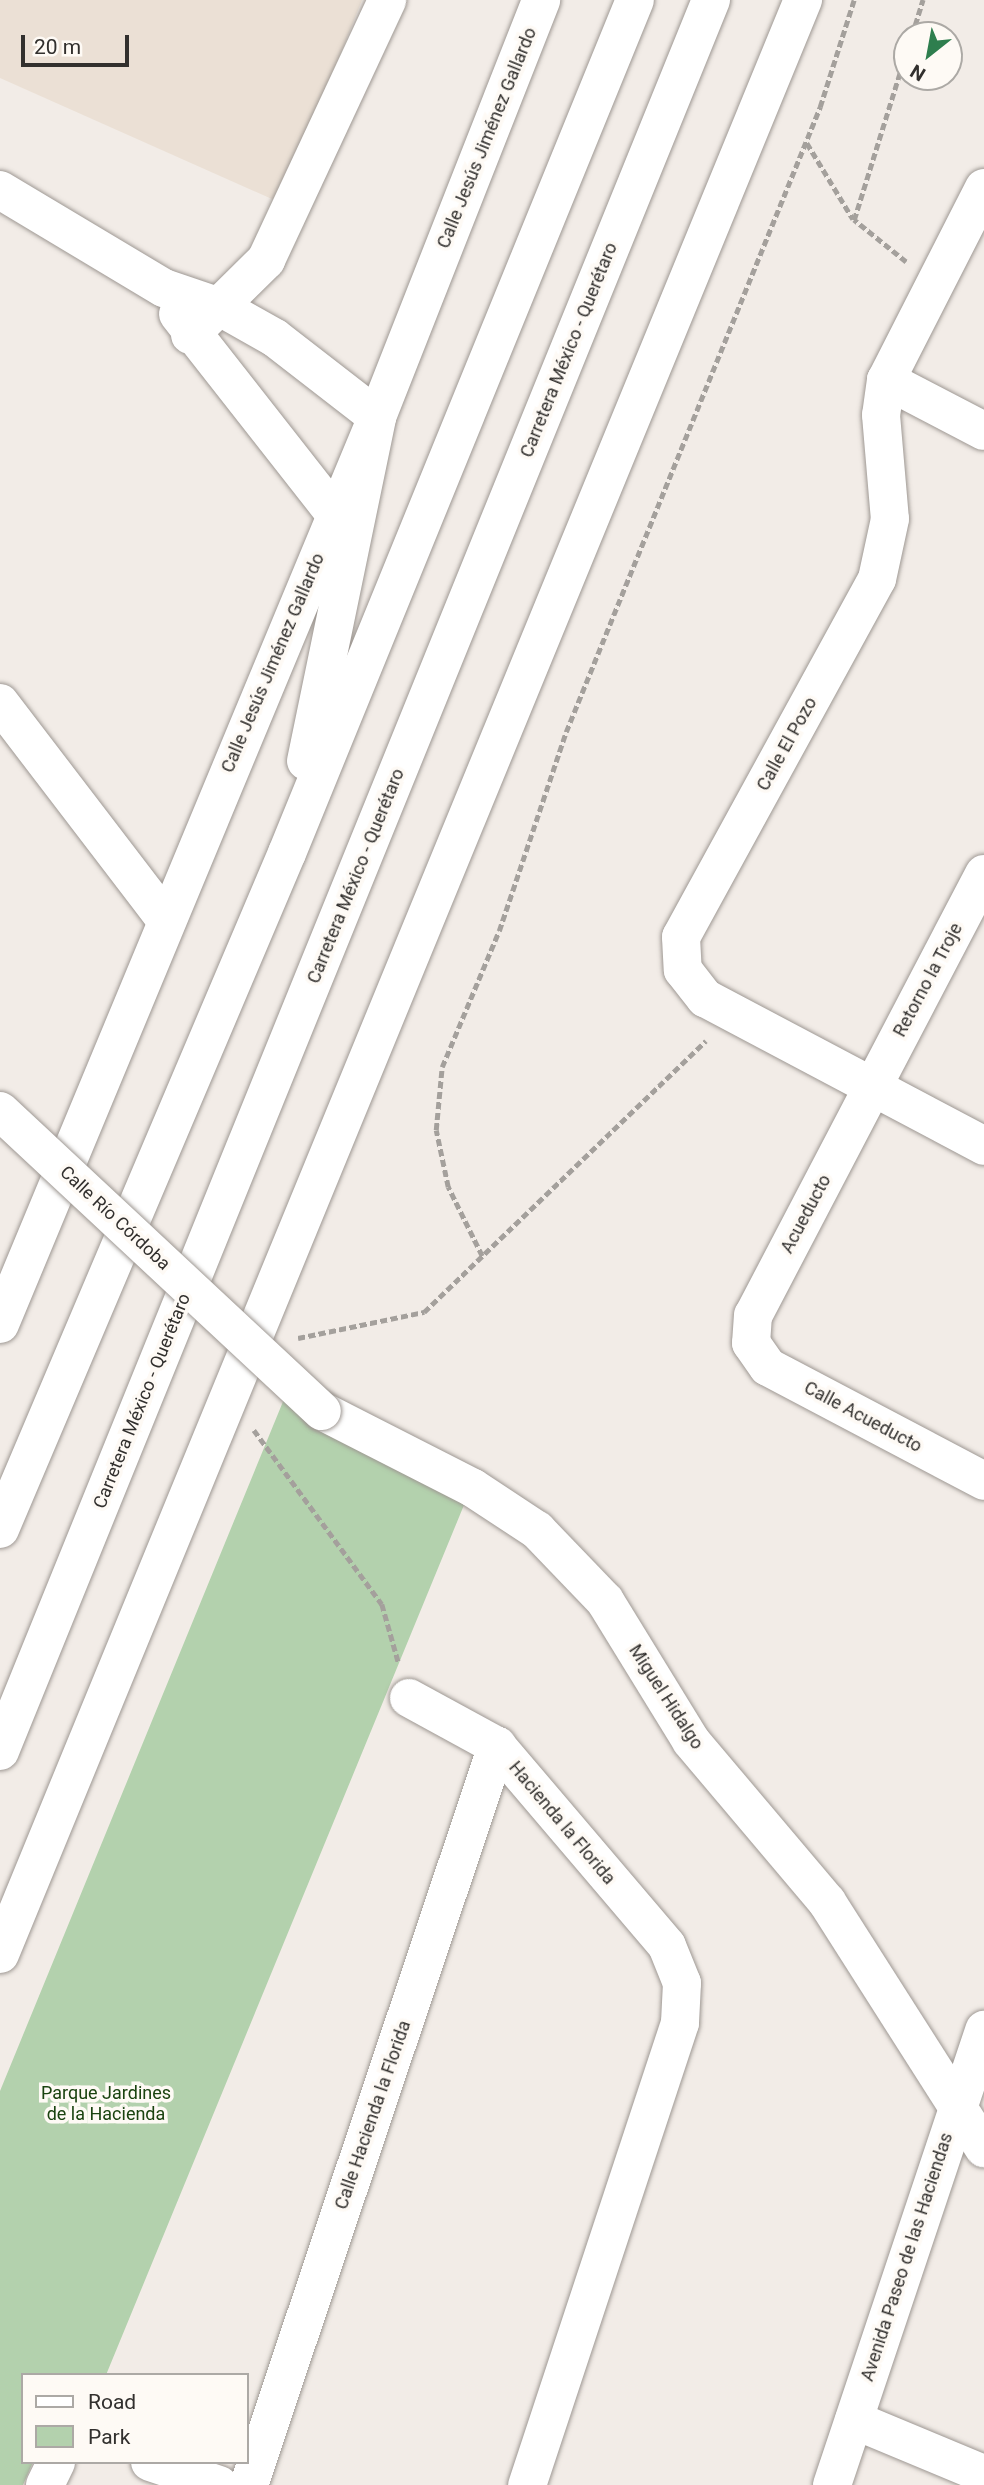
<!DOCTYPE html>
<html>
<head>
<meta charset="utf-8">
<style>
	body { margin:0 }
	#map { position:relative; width:984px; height:2485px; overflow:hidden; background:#f2ece7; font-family:Roboto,sans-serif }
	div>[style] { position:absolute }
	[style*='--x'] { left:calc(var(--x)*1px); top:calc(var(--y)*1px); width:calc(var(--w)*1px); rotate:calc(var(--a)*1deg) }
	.built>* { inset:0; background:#ebe0d5 }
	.green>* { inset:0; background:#b3d1ad }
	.path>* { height:4.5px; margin-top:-2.25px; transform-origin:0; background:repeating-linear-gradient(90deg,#a4a09c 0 7px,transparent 0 10.5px) }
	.roads { filter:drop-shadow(0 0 2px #9e9893) drop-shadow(0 0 2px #9e9893) }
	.minor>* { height:38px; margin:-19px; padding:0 19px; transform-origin:19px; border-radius:19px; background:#fff }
	.major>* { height:38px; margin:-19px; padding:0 19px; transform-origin:19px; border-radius:19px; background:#fff }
	.highway>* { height:38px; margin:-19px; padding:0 19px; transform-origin:19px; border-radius:19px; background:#fff }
	.bridges { filter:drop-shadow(0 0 2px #9e9893) drop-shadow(0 0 2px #9e9893) }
	.minor-bridge>* { height:38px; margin:-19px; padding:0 19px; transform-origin:19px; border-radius:19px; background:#fff }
	span { translate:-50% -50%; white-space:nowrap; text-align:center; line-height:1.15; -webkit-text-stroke:7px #fefaf5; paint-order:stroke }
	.street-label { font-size:18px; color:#32302e }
	.park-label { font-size:18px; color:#1a4310 }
	.legend { position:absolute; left:21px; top:2373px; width:228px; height:91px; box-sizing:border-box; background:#fefaf5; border:2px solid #aca9a5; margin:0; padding:9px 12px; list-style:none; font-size:21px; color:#32302e }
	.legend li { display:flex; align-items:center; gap:14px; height:35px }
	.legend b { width:35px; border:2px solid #aca9a5 }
	.north { position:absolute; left:893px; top:21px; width:70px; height:70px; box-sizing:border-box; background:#fefaf5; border:2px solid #aca9a5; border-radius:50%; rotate:211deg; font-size:19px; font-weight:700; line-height:28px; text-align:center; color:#32302e }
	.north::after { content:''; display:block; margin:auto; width:24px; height:32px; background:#2e7e4e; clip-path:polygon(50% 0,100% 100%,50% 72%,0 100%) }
	.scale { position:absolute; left:21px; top:35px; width:108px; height:32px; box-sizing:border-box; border:4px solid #32302e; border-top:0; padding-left:9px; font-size:21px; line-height:24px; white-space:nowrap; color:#32302e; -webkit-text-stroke:5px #fefaf5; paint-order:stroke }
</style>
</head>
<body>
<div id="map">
	<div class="built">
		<i style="clip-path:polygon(0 0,362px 0,281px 203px,0 78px)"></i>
	</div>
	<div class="green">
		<i style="clip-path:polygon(289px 1387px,471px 1488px,106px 2375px,23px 2375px,23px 2462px,33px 2462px,23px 2485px,0 2485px,0 2091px)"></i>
	</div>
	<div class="path">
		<i style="--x:912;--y:35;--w:37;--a:-73"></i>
		<i style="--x:807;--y:143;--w:89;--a:58.8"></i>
		<i style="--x:906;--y:262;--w:67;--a:-141.1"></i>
		<i style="--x:854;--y:220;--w:178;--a:-72.7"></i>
		<i style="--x:482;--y:1256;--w:77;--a:-116.2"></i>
		<i style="--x:448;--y:1187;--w:58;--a:-101.9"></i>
		<i style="--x:436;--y:1130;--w:63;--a:-84.6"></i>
		<i style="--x:442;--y:1067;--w:147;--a:-67.3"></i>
		<i style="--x:499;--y:931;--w:210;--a:-71.4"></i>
		<i style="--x:566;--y:732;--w:675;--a:-67.88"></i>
		<i style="--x:820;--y:107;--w:112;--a:-72.4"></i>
		<i style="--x:298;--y:1338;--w:129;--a:-11.7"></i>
		<i style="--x:424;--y:1312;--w:391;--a:-43.9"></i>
		<i style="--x:254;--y:1430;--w:216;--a:53.7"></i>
		<i style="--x:382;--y:1604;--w:62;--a:74.2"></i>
	</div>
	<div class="roads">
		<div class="minor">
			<i style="--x:984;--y:188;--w:216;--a:117"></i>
			<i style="--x:886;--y:380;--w:35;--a:98"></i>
			<i style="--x:881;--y:415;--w:104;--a:85.1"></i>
			<i style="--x:890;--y:519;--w:61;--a:102.2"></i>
			<i style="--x:877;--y:579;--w:408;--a:118.7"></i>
			<i style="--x:681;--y:937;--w:33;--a:87"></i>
			<i style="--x:683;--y:970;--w:36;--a:52"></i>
			<i style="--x:705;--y:998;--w:316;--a:27.9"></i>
			<i style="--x:0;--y:190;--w:191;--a:30.9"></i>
			<i style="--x:164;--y:288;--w:59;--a:18.7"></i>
			<i style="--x:220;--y:307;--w:63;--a:29.4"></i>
			<i style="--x:275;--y:338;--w:129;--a:37.8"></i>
			<i style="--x:178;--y:314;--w:254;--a:51.9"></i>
			<i style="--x:190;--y:335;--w:107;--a:-44.6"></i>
			<i style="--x:266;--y:260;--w:287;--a:-65"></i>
			<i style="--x:886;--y:380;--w:110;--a:27.5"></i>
			<i style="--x:0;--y:703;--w:273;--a:52.6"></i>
			<i style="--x:984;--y:874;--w:498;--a:117.6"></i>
			<i style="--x:753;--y:1315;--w:28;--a:94"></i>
			<i style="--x:751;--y:1343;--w:29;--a:55"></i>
			<i style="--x:768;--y:1367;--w:244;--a:27.8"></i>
			<i style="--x:322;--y:1411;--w:169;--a:27"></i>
			<i style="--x:473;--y:1488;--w:77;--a:33.3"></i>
			<i style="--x:537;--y:1530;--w:98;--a:46.2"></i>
			<i style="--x:605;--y:1601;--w:164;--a:58.4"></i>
			<i style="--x:691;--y:1741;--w:211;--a:49.8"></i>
			<i style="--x:827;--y:1902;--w:292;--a:57.5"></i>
			<i style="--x:409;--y:1698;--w:100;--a:28.6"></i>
			<i style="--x:497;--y:1746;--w:262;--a:49.6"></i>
			<i style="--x:667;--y:1946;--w:40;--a:68"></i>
			<i style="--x:682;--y:1983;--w:40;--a:92.9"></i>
			<i style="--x:680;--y:2023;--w:487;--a:108.3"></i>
			<i style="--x:854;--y:2420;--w:141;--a:22.6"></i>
			<i style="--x:150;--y:2462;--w:73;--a:18.4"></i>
			<i style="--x:45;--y:2485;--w:25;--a:-64"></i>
			<i style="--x:249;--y:2485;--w:780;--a:-71.45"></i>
			<i style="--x:832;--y:2485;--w:480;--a:-71.5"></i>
		</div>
		<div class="major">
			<i style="--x:0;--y:1324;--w:982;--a:-67.43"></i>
			<i style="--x:377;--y:417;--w:448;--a:-68.5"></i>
			<i style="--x:0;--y:1954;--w:2113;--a:-67.66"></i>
		</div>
		<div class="highway">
			<i style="--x:306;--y:761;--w:351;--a:-78.3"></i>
			<i style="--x:0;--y:1529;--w:734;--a:-67"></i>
			<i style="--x:287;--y:853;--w:921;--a:-67.81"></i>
			<i style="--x:0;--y:1751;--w:1890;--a:-67.9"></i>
		</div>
	</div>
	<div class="bridges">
		<div class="minor-bridge">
			<i style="--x:0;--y:1111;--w:440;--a:43"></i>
		</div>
	</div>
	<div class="street-label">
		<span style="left:487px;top:138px;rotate:-68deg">Calle Jesús Jiménez Gallardo</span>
		<span style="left:569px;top:350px;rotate:-68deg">Carretera México - Querétaro</span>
		<span style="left:273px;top:663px;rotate:-67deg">Calle Jesús Jiménez Gallardo</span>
		<span style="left:787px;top:744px;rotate:-61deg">Calle El Pozo</span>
		<span style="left:356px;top:876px;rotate:-68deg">Carretera México - Querétaro</span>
		<span style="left:928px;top:980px;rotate:-62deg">Retorno la Troje</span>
		<span style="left:806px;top:1214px;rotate:-62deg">Acueducto</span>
		<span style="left:115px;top:1218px;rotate:43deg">Calle Río Córdoba</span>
		<span style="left:142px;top:1401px;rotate:-68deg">Carretera México - Querétaro</span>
		<span style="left:863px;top:1417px;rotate:28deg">Calle Acueducto</span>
		<span style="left:666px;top:1697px;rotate:57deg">Miguel Hidalgo</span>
		<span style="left:562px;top:1823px;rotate:50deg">Hacienda la Florida</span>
		<span style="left:373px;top:2115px;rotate:-71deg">Calle Hacienda la Florida</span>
		<span style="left:907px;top:2257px;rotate:-72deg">Avenida Paseo de las Haciendas</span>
	</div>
	<div class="park-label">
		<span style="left:106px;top:2104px">Parque Jardines<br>de la Hacienda</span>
	</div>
	<ul class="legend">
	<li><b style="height:9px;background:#fff"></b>Road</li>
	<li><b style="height:19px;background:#b3d1ad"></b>Park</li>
	</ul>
	<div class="north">N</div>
	<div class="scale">20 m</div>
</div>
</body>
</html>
